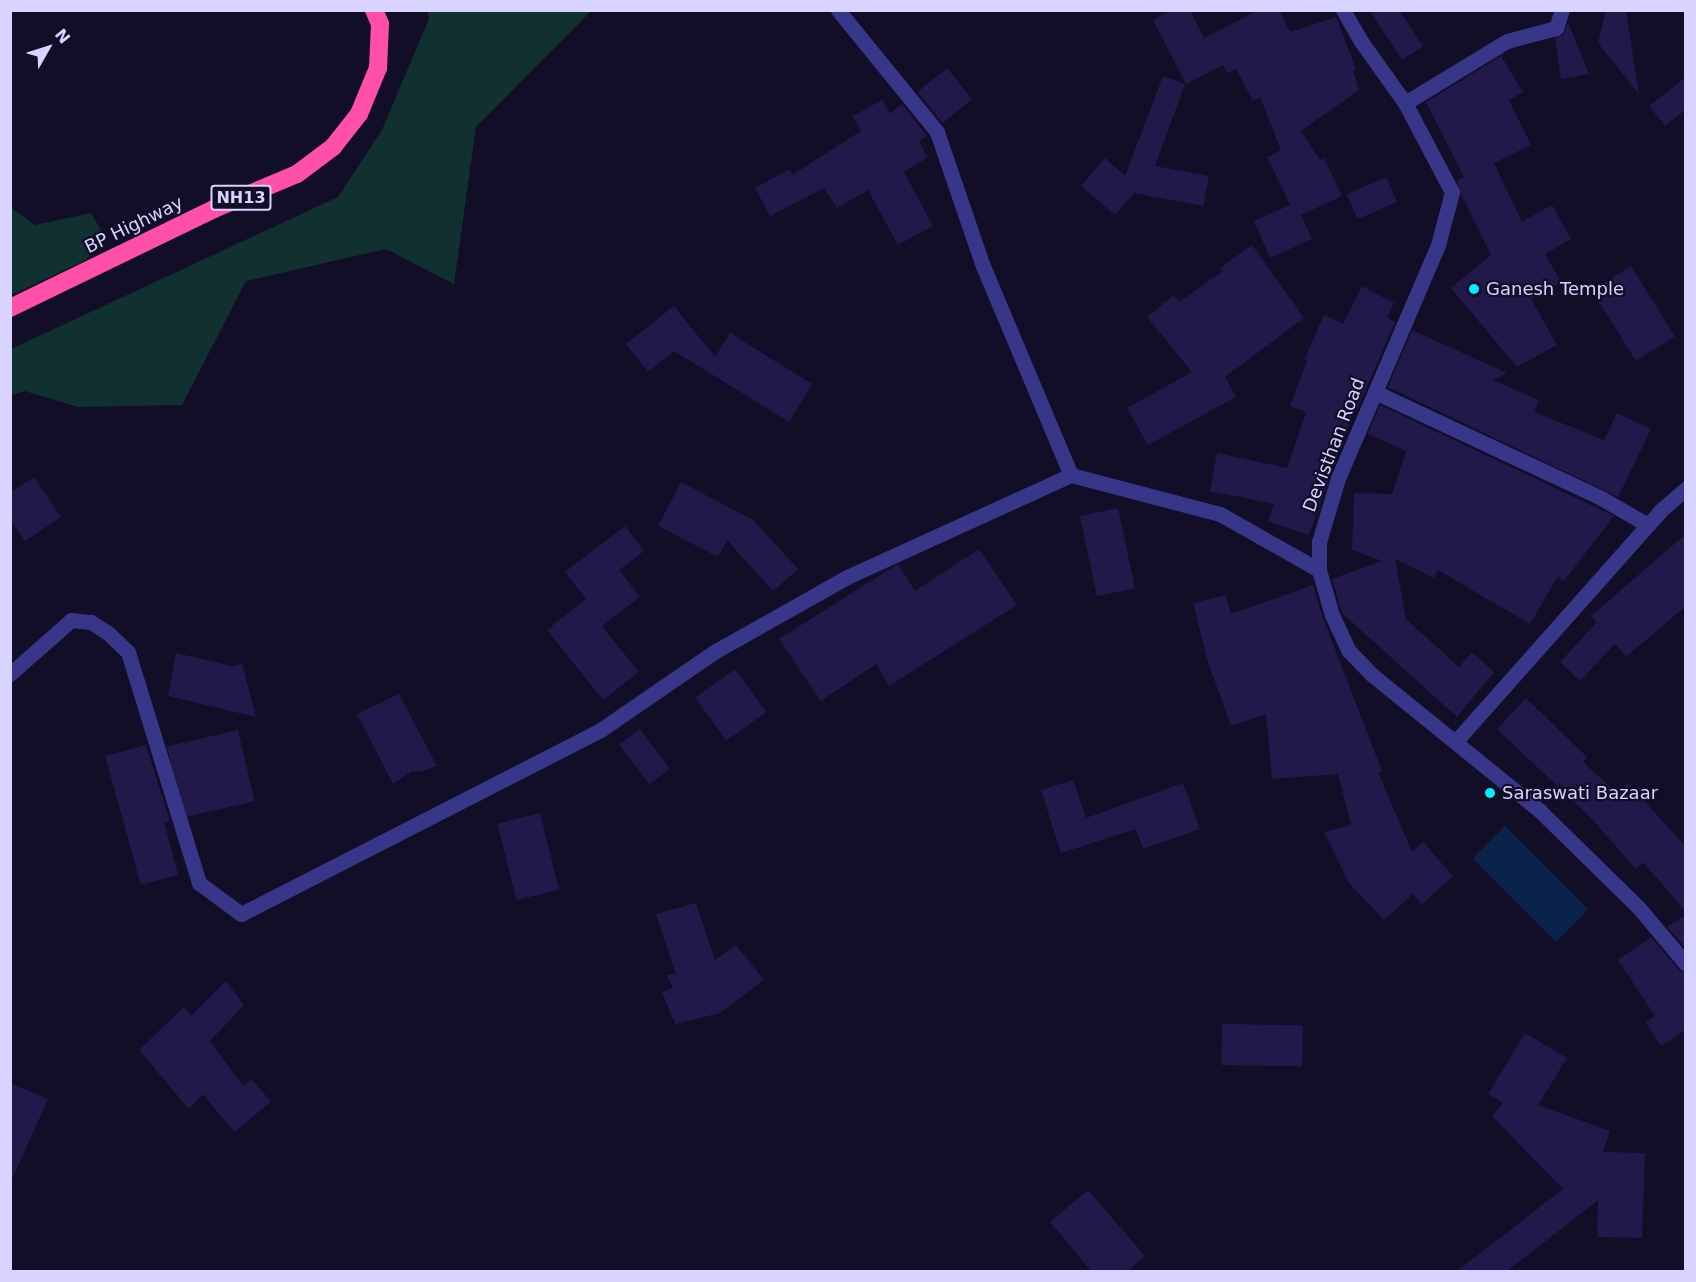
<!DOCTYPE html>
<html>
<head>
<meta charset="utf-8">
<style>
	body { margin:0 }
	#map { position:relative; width:1696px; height:1282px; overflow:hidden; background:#120e27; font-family:"DejaVu Sans",sans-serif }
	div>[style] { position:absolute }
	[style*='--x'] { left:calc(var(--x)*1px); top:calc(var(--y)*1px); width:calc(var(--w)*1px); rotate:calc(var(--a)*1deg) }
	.green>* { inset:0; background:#10312f }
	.water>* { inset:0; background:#09234b; transform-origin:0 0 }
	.building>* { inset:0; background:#211949; transform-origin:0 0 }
	.minor>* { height:15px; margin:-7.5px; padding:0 7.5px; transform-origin:7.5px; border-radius:7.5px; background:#373689 }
	.highway>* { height:18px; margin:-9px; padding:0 9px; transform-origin:9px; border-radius:9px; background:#ff4fa8 }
	.dots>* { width:16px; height:16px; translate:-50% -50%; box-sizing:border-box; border:3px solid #120e27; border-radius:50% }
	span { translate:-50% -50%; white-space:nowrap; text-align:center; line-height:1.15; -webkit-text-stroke:4.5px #120e27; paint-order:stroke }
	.shield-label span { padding:2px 4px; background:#120e27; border:2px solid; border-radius:4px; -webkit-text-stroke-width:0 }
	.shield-label { font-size:16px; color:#d8d4ff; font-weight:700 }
	.street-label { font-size:18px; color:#d8d4ff }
	.poi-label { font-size:18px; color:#d8d4ff }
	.left { translate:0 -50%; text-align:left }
	.frame { position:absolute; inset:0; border:12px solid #d8d4ff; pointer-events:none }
	.north { position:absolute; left:18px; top:18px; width:60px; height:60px; -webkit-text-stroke:4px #120e27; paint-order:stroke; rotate:51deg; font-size:16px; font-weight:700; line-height:24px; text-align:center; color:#d8d4ff }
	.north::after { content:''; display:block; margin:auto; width:21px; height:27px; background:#d8d4ff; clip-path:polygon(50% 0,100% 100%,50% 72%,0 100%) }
</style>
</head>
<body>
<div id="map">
	<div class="green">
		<i style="clip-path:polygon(428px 11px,591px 11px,476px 127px,454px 284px,386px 249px,246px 281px,182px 405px,78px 407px,25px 391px,11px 395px,11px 349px,338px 197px,382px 130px,429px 19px)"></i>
		<i style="clip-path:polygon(10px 207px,35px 225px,91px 213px,104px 235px,86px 260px,11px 295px)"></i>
	</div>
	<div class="water">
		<i style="left:1505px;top:826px;width:118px;height:46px;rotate:45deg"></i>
	</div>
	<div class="building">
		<i style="clip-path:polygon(1171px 10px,1190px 10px,1204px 38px,1259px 10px,1279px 10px,1290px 32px,1336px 17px,1356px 69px,1353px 70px,1359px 90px,1301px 131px,1320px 160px,1324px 158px,1342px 196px,1301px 215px,1312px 239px,1270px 258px,1254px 221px,1290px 205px,1267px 157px,1281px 150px,1260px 97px,1253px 101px,1236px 69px,1228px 73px,1223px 65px,1186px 84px,1153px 20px)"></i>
		<i style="clip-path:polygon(1369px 10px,1399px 10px,1423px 46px,1402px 60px)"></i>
		<i style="clip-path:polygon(1606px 10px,1626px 10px,1639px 94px,1598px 43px)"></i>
		<i style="clip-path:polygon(1568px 22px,1589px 74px,1561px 79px,1555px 38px,1563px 35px)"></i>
		<i style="clip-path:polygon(1501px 56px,1523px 92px,1509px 100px,1531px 145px,1494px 163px,1522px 222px,1552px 205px,1571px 239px,1545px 254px,1561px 282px,1531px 299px,1557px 345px,1517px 367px,1451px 288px,1491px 255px,1461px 194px,1457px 181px,1464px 177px,1426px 102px)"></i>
		<i style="left:947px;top:68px;width:40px;height:38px;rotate:51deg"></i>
		<i style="clip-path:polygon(1163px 76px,1185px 84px,1155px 166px,1209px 176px,1203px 206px,1134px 193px,1115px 215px,1081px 186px,1105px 158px,1125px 176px)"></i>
		<i style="clip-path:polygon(1686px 77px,1686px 109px,1665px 126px,1649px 106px)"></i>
		<i style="clip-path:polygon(882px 100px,890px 114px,902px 104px,927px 136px,919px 142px,928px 157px,904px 172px,933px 226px,898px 245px,868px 190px,837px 208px,824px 188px,770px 216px,755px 188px,790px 169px,792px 175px,861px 131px,853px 116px)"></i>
		<i style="left:1386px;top:177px;width:27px;height:43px;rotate:66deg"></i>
		<i style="clip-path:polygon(1252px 245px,1304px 318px,1225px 377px,1236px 397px,1148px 445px,1127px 408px,1192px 372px,1147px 317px,1174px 295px,1179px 302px,1223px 271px,1220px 268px)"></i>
		<i style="left:1631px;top:266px;width:83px;height:46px;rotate:58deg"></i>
		<i style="clip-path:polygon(1362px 286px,1394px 303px,1387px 318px,1395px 322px,1356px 412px,1356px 404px,1309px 535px,1268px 521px,1274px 504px,1210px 491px,1217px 453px,1287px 468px,1306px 412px,1290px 406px,1308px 358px,1304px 360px,1324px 315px,1343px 324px)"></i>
		<i style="clip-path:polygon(674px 306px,715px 357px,730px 333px,812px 384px,789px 422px,674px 351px,648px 372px,626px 344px)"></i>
		<i style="clip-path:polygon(1412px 330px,1507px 373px,1493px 380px,1539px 400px,1534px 412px,1604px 440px,1617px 413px,1651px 429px,1618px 497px,1388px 387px)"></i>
		<i style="clip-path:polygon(1380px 405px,1614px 516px,1563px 582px,1558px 576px,1530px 624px,1438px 570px,1434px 578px,1395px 559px,1406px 619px,1459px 667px,1472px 652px,1494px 672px,1457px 717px,1342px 613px,1332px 579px,1382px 561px,1352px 550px,1354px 493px,1392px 494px,1406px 451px,1368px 434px)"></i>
		<i style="clip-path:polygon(34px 477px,61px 517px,25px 541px,10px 519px,10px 493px)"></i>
		<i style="clip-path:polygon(681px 482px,753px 520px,798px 569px,773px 591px,727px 540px,718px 557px,658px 526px)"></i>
		<i style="left:1118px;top:508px;width:82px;height:39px;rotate:78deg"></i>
		<i style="clip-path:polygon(625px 526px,644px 551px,619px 570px,640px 597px,602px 626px,639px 672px,603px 700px,547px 630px,586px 599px,565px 572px)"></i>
		<i style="clip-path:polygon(1686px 534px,1686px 606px,1626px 657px,1615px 644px,1580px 681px,1560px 662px,1597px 622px,1591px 616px)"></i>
		<i style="clip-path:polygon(979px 549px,1017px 605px,889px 686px,876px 664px,821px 701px,779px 639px,898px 564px,915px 591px)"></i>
		<i style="clip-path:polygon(1313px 585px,1323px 618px,1382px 771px,1378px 772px,1412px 852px,1423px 842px,1453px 876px,1422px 904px,1413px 894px,1384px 920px,1349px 883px,1324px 832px,1351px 825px,1338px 774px,1272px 779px,1266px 714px,1231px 726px,1208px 662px,1193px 603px,1226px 595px,1231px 614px)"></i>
		<i style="clip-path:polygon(176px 653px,232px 666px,242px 664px,256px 717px,168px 696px)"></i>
		<i style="left:735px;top:669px;width:53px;height:49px;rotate:54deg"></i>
		<i style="clip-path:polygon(399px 694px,437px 766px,420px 772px,412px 771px,393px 784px,357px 714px)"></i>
		<i style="clip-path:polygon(1526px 698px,1587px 757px,1583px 762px,1617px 793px,1628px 783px,1686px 847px,1686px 912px,1643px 862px,1636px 869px,1590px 817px,1497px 729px)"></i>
		<i style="left:640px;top:729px;width:50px;height:26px;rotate:53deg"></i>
		<i style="left:238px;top:730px;width:73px;height:73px;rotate:77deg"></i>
		<i style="clip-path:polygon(146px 745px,170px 821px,164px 822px,178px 875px,141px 885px,105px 756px)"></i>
		<i style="clip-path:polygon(1073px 780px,1086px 818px,1183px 783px,1200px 829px,1143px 849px,1136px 829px,1061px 853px,1041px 790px)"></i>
		<i style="left:540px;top:813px;width:79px;height:44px;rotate:76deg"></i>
		<i style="clip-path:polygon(696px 903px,715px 960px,736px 945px,764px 980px,720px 1013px,675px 1024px,662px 992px,673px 988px,667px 975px,676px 974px,656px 914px)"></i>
		<i style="clip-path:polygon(1686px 915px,1686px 948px,1667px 927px)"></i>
		<i style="clip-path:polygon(1651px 937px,1679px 970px,1686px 973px,1686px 1029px,1661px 1046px,1645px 1022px,1655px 1016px,1618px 960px)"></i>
		<i style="clip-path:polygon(226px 981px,244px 1005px,210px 1041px,243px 1086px,252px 1079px,271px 1102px,234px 1132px,203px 1094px,189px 1109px,139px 1050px,184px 1007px,191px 1016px)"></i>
		<i style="left:1222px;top:1024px;width:81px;height:41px;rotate:1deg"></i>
		<i style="clip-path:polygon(1525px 1033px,1567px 1058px,1538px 1105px,1610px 1131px,1603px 1152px,1645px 1153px,1642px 1238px,1597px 1237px,1598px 1200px,1506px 1272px,1456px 1272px,1563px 1189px,1492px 1116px,1503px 1103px,1488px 1094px)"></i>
		<i style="clip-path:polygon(10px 1083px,48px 1099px,10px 1184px)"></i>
		<i style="clip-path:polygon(1088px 1190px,1145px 1256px,1127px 1272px,1092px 1272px,1050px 1222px)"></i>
	</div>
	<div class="minor">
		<i style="--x:838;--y:10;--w:157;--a:50.9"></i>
		<i style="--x:937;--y:132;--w:142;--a:71.1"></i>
		<i style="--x:983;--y:266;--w:227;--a:67.2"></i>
		<i style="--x:1343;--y:10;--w:39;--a:60"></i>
		<i style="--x:1363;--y:44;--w:72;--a:54.6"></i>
		<i style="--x:1405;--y:103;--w:101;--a:62.2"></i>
		<i style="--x:1452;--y:192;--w:55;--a:104.8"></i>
		<i style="--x:1438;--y:245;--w:254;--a:113.2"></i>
		<i style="--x:1338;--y:478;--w:67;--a:106.5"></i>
		<i style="--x:1319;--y:542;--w:28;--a:90"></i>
		<i style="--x:1319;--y:570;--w:47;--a:73.9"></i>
		<i style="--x:1332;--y:615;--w:40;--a:65"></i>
		<i style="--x:1349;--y:651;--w:32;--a:46"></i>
		<i style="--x:1371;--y:674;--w:218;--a:39"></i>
		<i style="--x:1540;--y:811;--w:139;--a:44.4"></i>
		<i style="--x:1639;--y:908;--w:73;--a:50"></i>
		<i style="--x:1405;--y:103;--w:119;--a:-31.3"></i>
		<i style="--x:1507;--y:41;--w:51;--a:-14.9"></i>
		<i style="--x:1556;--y:28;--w:19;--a:-72"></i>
		<i style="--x:1375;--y:392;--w:250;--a:25.1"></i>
		<i style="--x:1601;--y:498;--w:54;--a:29.9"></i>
		<i style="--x:10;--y:674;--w:81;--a:-41.5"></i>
		<i style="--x:71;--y:620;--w:20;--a:6"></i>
		<i style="--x:91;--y:622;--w:20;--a:33"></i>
		<i style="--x:108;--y:633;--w:28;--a:44"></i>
		<i style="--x:128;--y:652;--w:242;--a:72.9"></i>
		<i style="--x:199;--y:883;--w:52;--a:36.4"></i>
		<i style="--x:241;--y:914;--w:402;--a:-27.1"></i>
		<i style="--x:599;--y:731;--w:140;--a:-34.5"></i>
		<i style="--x:714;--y:652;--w:153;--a:-29.4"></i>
		<i style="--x:847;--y:577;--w:246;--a:-24.5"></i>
		<i style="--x:1071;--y:475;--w:154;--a:14.7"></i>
		<i style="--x:1220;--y:514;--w:114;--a:29.5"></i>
		<i style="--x:1456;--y:741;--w:307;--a:-48.4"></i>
		<i style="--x:1660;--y:511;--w:35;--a:-41"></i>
	</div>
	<div class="highway">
		<i style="--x:10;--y:308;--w:227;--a:-25.9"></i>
		<i style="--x:214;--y:209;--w:90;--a:-22.9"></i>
		<i style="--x:297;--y:174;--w:45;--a:-36.9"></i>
		<i style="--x:333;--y:147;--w:42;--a:-51.8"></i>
		<i style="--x:359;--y:114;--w:50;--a:-67.6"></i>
		<i style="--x:378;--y:68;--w:44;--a:-87.4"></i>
		<i style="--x:380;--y:24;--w:15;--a:-113"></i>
	</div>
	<div class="dots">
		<i style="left:1474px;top:289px;background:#00ecff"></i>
		<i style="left:1490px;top:793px;background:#00ecff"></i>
	</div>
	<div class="shield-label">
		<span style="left:241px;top:198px">NH13</span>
	</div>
	<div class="street-label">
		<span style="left:134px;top:225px;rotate:-26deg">BP Highway</span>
		<span style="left:1334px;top:445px;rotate:-69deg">Devisthan Road</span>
	</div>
	<div class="poi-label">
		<span class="left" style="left:1486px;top:289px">Ganesh Temple</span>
		<span class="left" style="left:1502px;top:793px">Saraswati Bazaar</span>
	</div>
	<div class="frame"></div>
	<div class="north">N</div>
</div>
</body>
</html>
